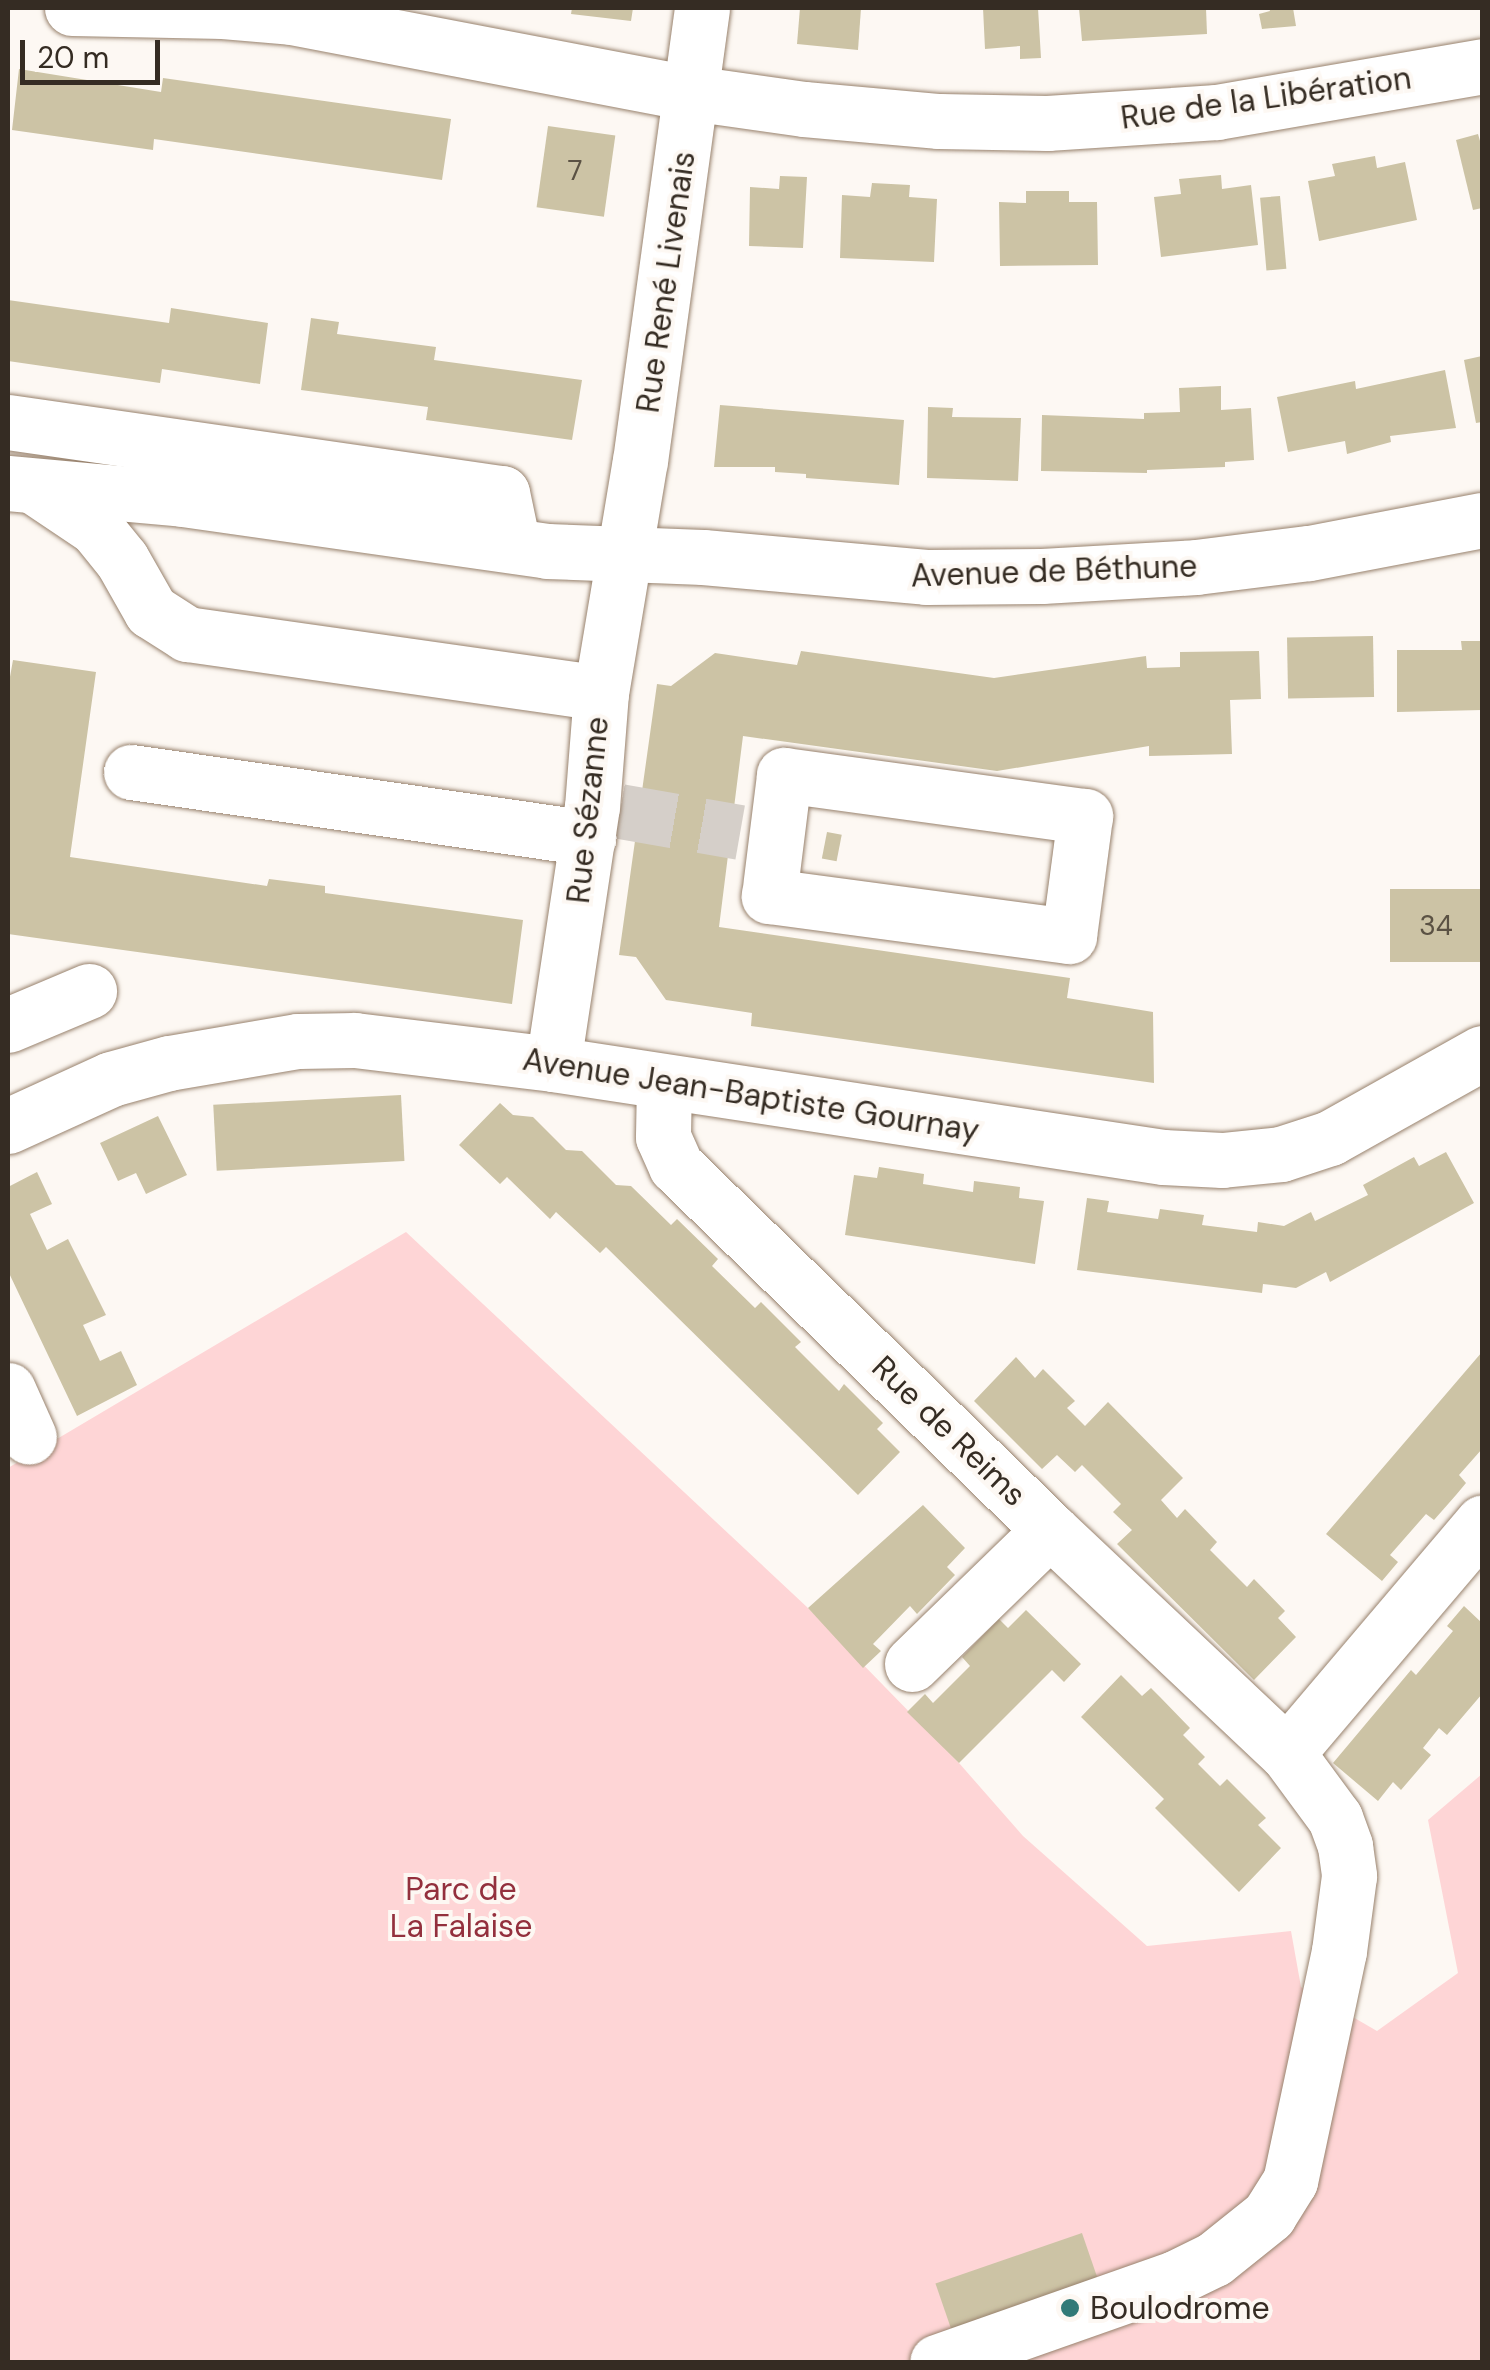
<!DOCTYPE html>
<html>
<head>
<meta charset="utf-8">
<style>
	body { margin:0 }
	#map { position:relative; width:1490px; height:2370px; overflow:hidden; background:#fdf8f3; font-family:"DM Sans",sans-serif }
	div>[style] { position:absolute }
	[style*='--x'] { left:calc(var(--x)*1px); top:calc(var(--y)*1px); width:calc(var(--w)*1px); rotate:calc(var(--a)*1deg) }
	.green>* { inset:0; background:#fed5d6 }
	.building>* { inset:0; background:#ccc3a5; transform-origin:0 0 }
	.minor-tunnel>* { height:55px; margin-top:-27.5px; transform-origin:0; background:repeating-linear-gradient(90deg,#d5cfc9 0 55px,transparent 0 83px) }
	.roads { filter:drop-shadow(0 0 2px #98826d) drop-shadow(0 0 2px #98826d) }
	.minor>* { height:55px; margin:-27.5px; padding:0 27.5px; transform-origin:27.5px; border-radius:27.5px; background:#fff }
	.dots>* { width:28px; height:28px; translate:-50% -50%; box-sizing:border-box; border:5px solid #fdf8f3; border-radius:50% }
	span { translate:-50% -50%; white-space:nowrap; text-align:center; line-height:1.15; -webkit-text-stroke:8px #fdf8f3; paint-order:stroke }
	.number-label { font-size:28px; color:#5b5244 }
	.number-label span { -webkit-text-stroke-width:0 }
	.street-label { font-size:32px; color:#352c23 }
	.park-label { font-size:32px; color:#93303d }
	.poi-label { font-size:32px; color:#352c23 }
	.left { translate:0 -50%; text-align:left }
	.frame { position:absolute; inset:0; border:10px solid #352c23; pointer-events:none }
	.scale { position:absolute; left:20px; top:40px; width:140px; height:45px; box-sizing:border-box; border:5px solid #352c23; border-top:0; padding-left:12px; font-size:30px; line-height:35px; white-space:nowrap; color:#352c23; -webkit-text-stroke:8px #fdf8f3; paint-order:stroke }
</style>
</head>
<body>
<div id="map">
	<div class="green">
		<i style="clip-path:polygon(406px 1232px,808px 1608px,959px 1763px,1023px 1836px,1147px 1946px,1291px 1931px,1301px 1987px,1377px 2031px,1458px 1973px,1428px 1820px,1482px 1774px,1482px 2362px,8px 2362px,8px 1468px)"></i>
	</div>
	<div class="building">
		<i style="clip-path:polygon(572px 8px,633px 8px,631px 21px,571px 14px)"></i>
		<i style="clip-path:polygon(800px 8px,861px 8px,858px 50px,797px 44px)"></i>
		<i style="clip-path:polygon(983px 8px,1038px 8px,1041px 58px,1020px 59px,1020px 46px,985px 49px)"></i>
		<i style="clip-path:polygon(1079px 8px,1206px 8px,1207px 34px,1082px 41px)"></i>
		<i style="clip-path:polygon(1269px 8px,1293px 8px,1296px 26px,1262px 29px,1259px 14px,1270px 11px)"></i>
		<i style="clip-path:polygon(19px 69px,161px 92px,163px 78px,451px 119px,442px 180px,154px 139px,153px 150px,12px 130px)"></i>
		<i style="left:548px;top:126px;width:68px;height:82px;rotate:8deg"></i>
		<i style="clip-path:polygon(1478px 134px,1482px 148px,1482px 208px,1473px 210px,1456px 140px)"></i>
		<i style="clip-path:polygon(1375px 156px,1377px 168px,1405px 162px,1417px 220px,1319px 241px,1308px 181px,1335px 176px,1332px 164px)"></i>
		<i style="clip-path:polygon(1221px 175px,1222px 189px,1251px 185px,1258px 245px,1161px 257px,1154px 197px,1181px 194px,1179px 179px)"></i>
		<i style="clip-path:polygon(780px 176px,807px 177px,803px 248px,749px 246px,750px 187px,779px 189px)"></i>
		<i style="clip-path:polygon(872px 183px,910px 185px,909px 197px,937px 199px,934px 262px,840px 258px,842px 195px,870px 197px)"></i>
		<i style="clip-path:polygon(1026px 191px,1069px 191px,1069px 202px,1097px 202px,1098px 265px,1000px 266px,999px 202px,1026px 203px)"></i>
		<i style="left:1280px;top:196px;width:73px;height:20px;rotate:85deg"></i>
		<i style="clip-path:polygon(8px 300px,169px 323px,171px 308px,268px 323px,260px 384px,162px 369px,160px 383px,8px 361px)"></i>
		<i style="clip-path:polygon(311px 318px,339px 322px,337px 334px,436px 347px,434px 360px,582px 380px,572px 440px,426px 420px,428px 407px,301px 390px)"></i>
		<i style="clip-path:polygon(1482px 356px,1482px 422px,1476px 423px,1464px 360px)"></i>
		<i style="clip-path:polygon(1445px 370px,1456px 428px,1390px 436px,1391px 442px,1347px 454px,1345px 441px,1288px 452px,1277px 397px,1355px 381px,1356px 389px)"></i>
		<i style="clip-path:polygon(1221px 386px,1221px 410px,1251px 408px,1254px 460px,1225px 462px,1225px 467px,1147px 470px,1147px 473px,1041px 471px,1042px 415px,1144px 419px,1144px 413px,1180px 412px,1179px 388px)"></i>
		<i style="clip-path:polygon(720px 405px,904px 420px,899px 485px,806px 478px,806px 474px,775px 472px,775px 467px,714px 467px)"></i>
		<i style="clip-path:polygon(928px 407px,953px 408px,952px 417px,1021px 418px,1018px 481px,927px 478px)"></i>
		<i style="left:1373px;top:636px;width:61px;height:86px;rotate:89deg"></i>
		<i style="clip-path:polygon(1461px 641px,1482px 641px,1482px 710px,1397px 712px,1397px 650px,1462px 650px)"></i>
		<i style="clip-path:polygon(801px 651px,994px 678px,1146px 656px,1147px 668px,1180px 667px,1180px 652px,1259px 651px,1261px 699px,1230px 700px,1232px 754px,1149px 756px,1149px 746px,997px 771px,743px 736px,719px 927px,1070px 978px,1067px 998px,1153px 1012px,1154px 1083px,751px 1026px,752px 1013px,666px 1000px,636px 957px,619px 955px,657px 684px,671px 686px,715px 653px,797px 665px)"></i>
		<i style="clip-path:polygon(13px 660px,96px 672px,70px 857px,267px 886px,269px 879px,325px 886px,325px 893px,523px 920px,512px 1004px,8px 934px,8px 688px)"></i>
		<i style="left:827px;top:832px;width:15px;height:27px;rotate:11deg"></i>
		<i style="left:1482px;top:889px;width:73px;height:92px;rotate:90deg"></i>
		<i style="left:401px;top:1095px;width:66px;height:188px;rotate:87deg"></i>
		<i style="clip-path:polygon(500px 1103px,513px 1115px,533px 1117px,566px 1150px,582px 1151px,616px 1185px,631px 1186px,671px 1225px,677px 1219px,718px 1259px,712px 1266px,755px 1308px,761px 1302px,801px 1342px,795px 1347px,839px 1391px,844px 1384px,883px 1423px,877px 1429px,900px 1452px,858px 1495px,606px 1247px,600px 1253px,556px 1212px,550px 1219px,507px 1177px,500px 1184px,459px 1145px)"></i>
		<i style="clip-path:polygon(158px 1116px,187px 1175px,146px 1194px,136px 1173px,118px 1181px,100px 1143px)"></i>
		<i style="clip-path:polygon(1446px 1152px,1474px 1203px,1330px 1282px,1326px 1272px,1296px 1288px,1263px 1284px,1262px 1293px,1077px 1270px,1087px 1198px,1109px 1201px,1107px 1212px,1158px 1219px,1160px 1209px,1204px 1215px,1202px 1225px,1257px 1232px,1258px 1222px,1284px 1226px,1311px 1212px,1315px 1221px,1368px 1195px,1363px 1185px,1414px 1157px,1419px 1166px)"></i>
		<i style="clip-path:polygon(879px 1167px,924px 1174px,923px 1184px,973px 1192px,974px 1181px,1020px 1187px,1019px 1198px,1044px 1201px,1035px 1264px,845px 1235px,854px 1175px,877px 1178px)"></i>
		<i style="clip-path:polygon(37px 1172px,52px 1204px,30px 1214px,47px 1250px,68px 1239px,106px 1315px,83px 1325px,100px 1361px,121px 1351px,137px 1385px,77px 1416px,8px 1271px,8px 1187px)"></i>
		<i style="clip-path:polygon(1482px 1352px,1482px 1449px,1459px 1475px,1466px 1483px,1456px 1495px,1434px 1520px,1426px 1514px,1390px 1555px,1398px 1562px,1382px 1581px,1326px 1534px)"></i>
		<i style="clip-path:polygon(1016px 1357px,1035px 1378px,1043px 1369px,1075px 1401px,1067px 1408px,1085px 1426px,1108px 1402px,1183px 1478px,1161px 1500px,1177px 1518px,1185px 1509px,1217px 1542px,1210px 1550px,1247px 1587px,1254px 1579px,1285px 1611px,1278px 1618px,1296px 1637px,1254px 1680px,1117px 1544px,1132px 1530px,1113px 1512px,1121px 1504px,1082px 1465px,1075px 1472px,1057px 1455px,1042px 1469px,974px 1401px)"></i>
		<i style="clip-path:polygon(923px 1505px,965px 1548px,947px 1567px,955px 1575px,917px 1614px,910px 1606px,873px 1644px,881px 1651px,863px 1668px,808px 1608px)"></i>
		<i style="clip-path:polygon(1464px 1606px,1482px 1623px,1482px 1694px,1447px 1735px,1439px 1728px,1423px 1748px,1431px 1755px,1401px 1790px,1393px 1782px,1378px 1801px,1333px 1763px,1411px 1670px,1416px 1675px,1453px 1631px,1447px 1626px)"></i>
		<i style="clip-path:polygon(1026px 1610px,1081px 1664px,1064px 1682px,1052px 1670px,959px 1763px,907px 1712px,925px 1694px,933px 1703px,970px 1666px,962px 1657px,999px 1619px,1008px 1628px)"></i>
		<i style="clip-path:polygon(1121px 1675px,1142px 1696px,1151px 1688px,1160px 1697px,1190px 1728px,1183px 1735px,1205px 1757px,1198px 1764px,1220px 1786px,1227px 1779px,1266px 1818px,1258px 1825px,1281px 1848px,1239px 1892px,1155px 1808px,1164px 1799px,1081px 1717px)"></i>
		<i style="left:1082px;top:2233px;width:57px;height:155px;rotate:71deg"></i>
	</div>
	<div class="minor-tunnel">
		<i style="--x:620;--y:811;--w:122;--a:9.9"></i>
	</div>
	<div class="roads">
		<div class="minor">
			<i style="--x:72;--y:8;--w:151;--a:1.1"></i>
			<i style="--x:223;--y:11;--w:68;--a:5"></i>
			<i style="--x:291;--y:17;--w:407;--a:10.8"></i>
			<i style="--x:691;--y:93;--w:114;--a:8.1"></i>
			<i style="--x:804;--y:109;--w:136;--a:5.1"></i>
			<i style="--x:939;--y:121;--w:108;--a:1.1"></i>
			<i style="--x:1047;--y:123;--w:170;--a:-3.7"></i>
			<i style="--x:1217;--y:112;--w:269;--a:-9.8"></i>
			<i style="--x:8;--y:422;--w:499;--a:8.2"></i>
			<i style="--x:502;--y:493;--w:53;--a:78.1"></i>
			<i style="--x:8;--y:483;--w:176;--a:5.2"></i>
			<i style="--x:183;--y:499;--w:368;--a:8.1"></i>
			<i style="--x:547;--y:551;--w:156;--a:2.2"></i>
			<i style="--x:703;--y:557;--w:224;--a:5.1"></i>
			<i style="--x:926;--y:577;--w:116;--a:-0.5"></i>
			<i style="--x:1042;--y:576;--w:154;--a:-3.3"></i>
			<i style="--x:1196;--y:567;--w:114;--a:-7.1"></i>
			<i style="--x:1309;--y:553;--w:176;--a:-10.8"></i>
			<i style="--x:38;--y:489;--w:70;--a:33.9"></i>
			<i style="--x:96;--y:528;--w:41;--a:50.9"></i>
			<i style="--x:122;--y:560;--w:59;--a:60.4"></i>
			<i style="--x:151;--y:611;--w:43;--a:32.6"></i>
			<i style="--x:187;--y:634;--w:418;--a:8.1"></i>
			<i style="--x:131;--y:772;--w:462;--a:8.2"></i>
			<i style="--x:784;--y:775;--w:304;--a:7.8"></i>
			<i style="--x:1085;--y:816;--w:121;--a:97.6"></i>
			<i style="--x:1069;--y:936;--w:303;--a:-172.4"></i>
			<i style="--x:769;--y:896;--w:122;--a:-82.9"></i>
			<i style="--x:8;--y:1025;--w:88;--a:-22.8"></i>
			<i style="--x:553;--y:1064;--w:260;--a:-81.4"></i>
			<i style="--x:592;--y:807;--w:114;--a:-85.5"></i>
			<i style="--x:601;--y:693;--w:235;--a:-80.5"></i>
			<i style="--x:640;--y:461;--w:457;--a:-82.2"></i>
			<i style="--x:664;--y:1083;--w:54;--a:91.1"></i>
			<i style="--x:663;--y:1137;--w:32;--a:66"></i>
			<i style="--x:676;--y:1166;--w:522;--a:44.22"></i>
			<i style="--x:1050;--y:1530;--w:325;--a:43.3"></i>
			<i style="--x:1287;--y:1753;--w:81;--a:53.6"></i>
			<i style="--x:1335;--y:1818;--w:30;--a:70"></i>
			<i style="--x:1345;--y:1846;--w:30;--a:82"></i>
			<i style="--x:1349;--y:1876;--w:76;--a:97.6"></i>
			<i style="--x:1339;--y:1951;--w:235;--a:102"></i>
			<i style="--x:1290;--y:2181;--w:40;--a:122"></i>
			<i style="--x:1269;--y:2215;--w:70;--a:141.3"></i>
			<i style="--x:1214;--y:2259;--w:43;--a:154"></i>
			<i style="--x:1175;--y:2278;--w:252;--a:160.6"></i>
			<i style="--x:8;--y:1126;--w:113;--a:-24.5"></i>
			<i style="--x:111;--y:1079;--w:60;--a:-15.4"></i>
			<i style="--x:169;--y:1063;--w:131;--a:-9.7"></i>
			<i style="--x:298;--y:1041;--w:57;--a:-1"></i>
			<i style="--x:355;--y:1040;--w:199;--a:6.9"></i>
			<i style="--x:553;--y:1064;--w:617;--a:8.67"></i>
			<i style="--x:1163;--y:1157;--w:59;--a:2.9"></i>
			<i style="--x:1222;--y:1160;--w:59;--a:-5.8"></i>
			<i style="--x:1281;--y:1154;--w:52;--a:-18.1"></i>
			<i style="--x:1330;--y:1138;--w:174;--a:-29.2"></i>
			<i style="--x:8;--y:1390;--w:51;--a:65.9"></i>
			<i style="--x:912;--y:1664;--w:192;--a:-44.2"></i>
			<i style="--x:1287;--y:1753;--w:302;--a:-49.7"></i>
		</div>
	</div>
	<div class="dots">
		<i style="left:1070px;top:2308px;background:#317a78"></i>
	</div>
	<div class="number-label">
		<span style="left:575px;top:171px">7</span>
		<span style="left:1436px;top:926px">34</span>
	</div>
	<div class="street-label">
		<span style="left:1266px;top:98px;rotate:-8deg">Rue de la Libération</span>
		<span style="left:666px;top:282px;rotate:-82deg">Rue René Livenais</span>
		<span style="left:1054px;top:571px;rotate:-2deg">Avenue de Béthune</span>
		<span style="left:588px;top:810px;rotate:-84deg">Rue Sézanne</span>
		<span style="left:751px;top:1095px;rotate:9deg">Avenue Jean-Baptiste Gournay</span>
		<span style="left:949px;top:1431px;rotate:44deg">Rue de Reims</span>
	</div>
	<div class="park-label">
		<span style="left:461px;top:1908px">Parc de<br>La Falaise</span>
	</div>
	<div class="poi-label">
		<span class="left" style="left:1090px;top:2308px">Boulodrome</span>
	</div>
	<div class="frame"></div>
	<div class="scale">20 m</div>
</div>
</body>
</html>
